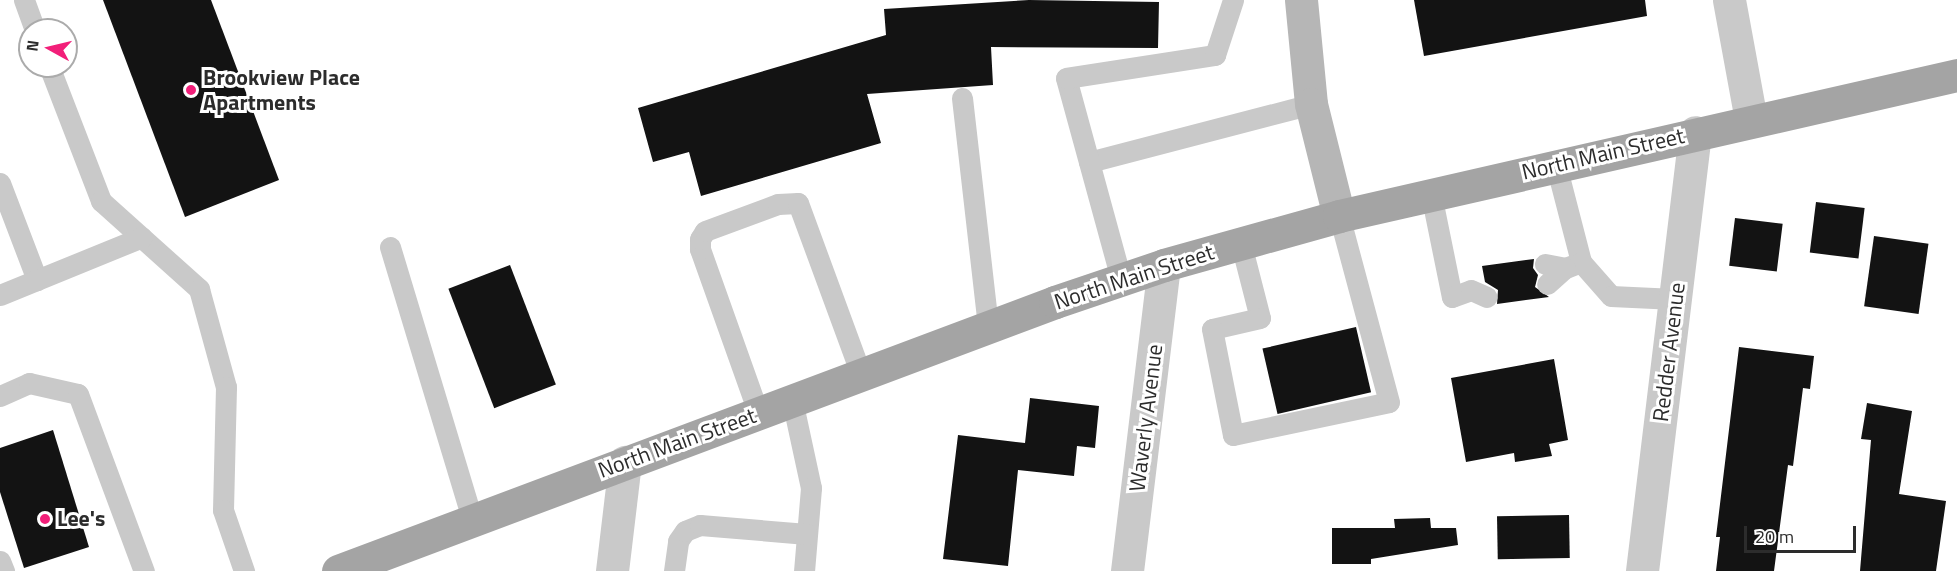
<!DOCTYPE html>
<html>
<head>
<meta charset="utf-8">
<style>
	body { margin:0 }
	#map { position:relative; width:1957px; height:571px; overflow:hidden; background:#fff; font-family:"Titillium Web",sans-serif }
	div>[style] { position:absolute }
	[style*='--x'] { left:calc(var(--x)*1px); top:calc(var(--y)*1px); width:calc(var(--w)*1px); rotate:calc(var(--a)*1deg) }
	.building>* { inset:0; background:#131313; transform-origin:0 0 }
	.lane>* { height:21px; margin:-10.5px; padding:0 10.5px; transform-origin:10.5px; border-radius:10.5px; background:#c9c9c9 }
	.street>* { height:33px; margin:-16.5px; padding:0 16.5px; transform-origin:16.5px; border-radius:16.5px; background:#c9c9c9 }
	.secondary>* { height:33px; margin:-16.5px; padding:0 16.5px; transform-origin:16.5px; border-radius:16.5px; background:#b6b6b6 }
	.primary>* { height:33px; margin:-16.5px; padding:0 16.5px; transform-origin:16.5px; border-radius:16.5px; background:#a4a4a4 }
	.dots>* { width:16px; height:16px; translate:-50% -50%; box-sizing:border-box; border:3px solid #fff; border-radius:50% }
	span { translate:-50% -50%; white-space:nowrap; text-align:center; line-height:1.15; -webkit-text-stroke:6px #fff; paint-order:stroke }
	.poi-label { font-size:22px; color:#2c2c2c; font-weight:700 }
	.left { translate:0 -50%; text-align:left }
	.street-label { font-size:22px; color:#2c2c2c }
	.north { position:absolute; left:18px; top:18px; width:60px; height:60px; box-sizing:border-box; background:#fff; border:2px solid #ababab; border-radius:50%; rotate:278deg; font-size:16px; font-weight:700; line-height:24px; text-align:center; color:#2c2c2c }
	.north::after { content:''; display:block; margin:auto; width:21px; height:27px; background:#f21f79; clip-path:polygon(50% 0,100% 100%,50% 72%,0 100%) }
	.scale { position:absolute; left:1744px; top:526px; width:112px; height:27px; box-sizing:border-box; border:3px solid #2c2c2c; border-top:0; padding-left:8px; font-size:18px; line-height:21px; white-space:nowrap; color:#2c2c2c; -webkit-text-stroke:4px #fff; paint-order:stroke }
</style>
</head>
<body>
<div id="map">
	<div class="building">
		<i style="clip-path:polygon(103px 0,211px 0,279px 180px,185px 217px)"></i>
		<i style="clip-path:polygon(1029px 0,1159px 2px,1158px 48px,991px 47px,993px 85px,867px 94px,881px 143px,701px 196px,689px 152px,653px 162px,638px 108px,886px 35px,884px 9px)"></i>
		<i style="clip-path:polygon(1414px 0,1645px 0,1647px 16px,1424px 56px)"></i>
		<i style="left:1816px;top:202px;width:49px;height:51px;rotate:7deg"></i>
		<i style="left:1735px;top:218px;width:48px;height:48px;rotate:7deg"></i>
		<i style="left:1874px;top:236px;width:55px;height:71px;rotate:8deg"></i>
		<i style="clip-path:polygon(1534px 259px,1533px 268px,1538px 275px,1535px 287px,1549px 297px,1497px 304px,1498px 290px,1485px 282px,1482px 266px)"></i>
		<i style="left:510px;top:265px;width:128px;height:66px;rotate:69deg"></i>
		<i style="left:1356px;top:327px;width:67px;height:96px;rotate:77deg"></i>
		<i style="clip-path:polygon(1739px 347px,1814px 356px,1810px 389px,1803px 388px,1793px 466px,1788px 465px,1774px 571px,1716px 571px,1720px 537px,1716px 537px)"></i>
		<i style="clip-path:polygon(1554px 359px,1568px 440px,1549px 444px,1552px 456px,1515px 462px,1514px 453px,1466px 462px,1451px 378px)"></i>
		<i style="clip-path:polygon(1030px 398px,1099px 406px,1095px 448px,1077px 446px,1074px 476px,1018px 470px,1008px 566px,943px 559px,958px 435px,1025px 443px)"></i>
		<i style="clip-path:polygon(1867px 403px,1912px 411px,1899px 494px,1946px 501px,1936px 571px,1860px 571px,1871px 440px,1861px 439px)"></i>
		<i style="clip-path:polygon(53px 430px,89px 547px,24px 568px,0 492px,0 448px)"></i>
		<i style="left:1569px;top:515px;width:43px;height:72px;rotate:89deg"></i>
		<i style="clip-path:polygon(1430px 518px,1431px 528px,1456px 528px,1458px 545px,1371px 559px,1371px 564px,1332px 564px,1332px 528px,1395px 528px,1394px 519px)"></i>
	</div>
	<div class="lane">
		<i style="--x:24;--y:0;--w:32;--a:70"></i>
		<i style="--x:49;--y:66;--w:145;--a:68.9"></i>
		<i style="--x:101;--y:201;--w:132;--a:41.9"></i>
		<i style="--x:199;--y:289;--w:102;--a:74.6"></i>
		<i style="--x:226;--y:387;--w:123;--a:91.4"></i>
		<i style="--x:223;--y:510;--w:65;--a:71"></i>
		<i style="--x:962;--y:98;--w:229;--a:83.5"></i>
		<i style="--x:1089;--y:162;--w:229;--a:-14.6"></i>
		<i style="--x:1556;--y:165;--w:100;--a:75.5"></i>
		<i style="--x:1581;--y:262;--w:17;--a:159"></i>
		<i style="--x:0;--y:183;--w:104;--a:69.1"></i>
		<i style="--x:1431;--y:194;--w:105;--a:78.5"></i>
		<i style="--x:1452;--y:297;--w:20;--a:-20"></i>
		<i style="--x:1471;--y:290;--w:17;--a:24"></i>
		<i style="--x:1241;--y:244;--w:76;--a:75.6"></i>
		<i style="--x:1260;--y:318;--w:49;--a:167.1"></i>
		<i style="--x:1212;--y:329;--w:108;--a:78.8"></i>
		<i style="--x:1233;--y:435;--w:159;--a:-11.9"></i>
		<i style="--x:1389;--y:402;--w:193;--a:-105"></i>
		<i style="--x:390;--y:247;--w:284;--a:73.2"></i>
		<i style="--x:1581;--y:262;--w:45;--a:48.6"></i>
		<i style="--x:1611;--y:296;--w:64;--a:2.7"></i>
		<i style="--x:1545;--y:264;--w:20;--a:11"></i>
		<i style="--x:1565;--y:268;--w:24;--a:138"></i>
		<i style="--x:1121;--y:279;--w:208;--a:-105.3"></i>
		<i style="--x:1066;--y:78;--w:151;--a:-8.8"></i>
		<i style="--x:1215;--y:55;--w:58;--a:-71.9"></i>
		<i style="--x:0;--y:295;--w:153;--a:-22.2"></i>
		<i style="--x:0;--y:396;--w:32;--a:-24"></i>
		<i style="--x:29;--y:383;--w:50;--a:12.7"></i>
		<i style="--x:78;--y:394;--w:189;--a:69.6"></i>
		<i style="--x:792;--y:400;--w:90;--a:77.8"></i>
		<i style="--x:811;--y:488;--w:83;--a:94.8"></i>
		<i style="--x:758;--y:412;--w:173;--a:-109.6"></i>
		<i style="--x:700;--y:249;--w:10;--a:-90"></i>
		<i style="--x:700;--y:239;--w:9;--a:-58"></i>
		<i style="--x:705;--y:231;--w:78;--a:-20.3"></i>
		<i style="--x:778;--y:204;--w:20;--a:-3"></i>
		<i style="--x:798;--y:203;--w:182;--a:69.8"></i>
		<i style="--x:0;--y:561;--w:11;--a:68"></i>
		<i style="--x:674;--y:571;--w:30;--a:-82"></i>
		<i style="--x:678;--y:541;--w:12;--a:-55"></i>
		<i style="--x:685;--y:531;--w:16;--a:-22"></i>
		<i style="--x:700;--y:525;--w:107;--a:4.8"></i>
	</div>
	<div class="street">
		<i style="--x:1729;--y:0;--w:122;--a:79.6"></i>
		<i style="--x:612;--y:571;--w:110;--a:-83.2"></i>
		<i style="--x:1127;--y:571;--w:308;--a:-83.1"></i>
		<i style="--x:1642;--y:571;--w:442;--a:-83.1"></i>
	</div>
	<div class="secondary">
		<i style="--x:1301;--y:0;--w:104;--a:84.5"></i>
		<i style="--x:1311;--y:104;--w:115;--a:76"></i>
	</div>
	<div class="primary">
		<i style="--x:338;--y:571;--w:766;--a:-20.56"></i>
		<i style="--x:1055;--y:302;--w:115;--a:-18.7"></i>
		<i style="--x:1164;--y:265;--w:182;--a:-15.6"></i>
		<i style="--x:1339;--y:216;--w:634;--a:-12.85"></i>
	</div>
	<div class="dots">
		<i style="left:191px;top:90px;background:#f21f79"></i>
		<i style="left:45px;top:519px;background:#f21f79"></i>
	</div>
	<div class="poi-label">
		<span class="left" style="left:203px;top:90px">Brookview Place<br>Apartments</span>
		<span class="left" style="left:57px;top:519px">Lee's</span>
	</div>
	<div class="street-label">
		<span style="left:1603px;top:154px;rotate:-13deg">North Main Street</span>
		<span style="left:1134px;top:277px;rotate:-18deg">North Main Street</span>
		<span style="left:1669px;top:352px;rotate:-83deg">Redder Avenue</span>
		<span style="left:1146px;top:418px;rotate:-83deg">Waverly Avenue</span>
		<span style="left:677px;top:443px;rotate:-20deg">North Main Street</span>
	</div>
	<div class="north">N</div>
	<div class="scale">20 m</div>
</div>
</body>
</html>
